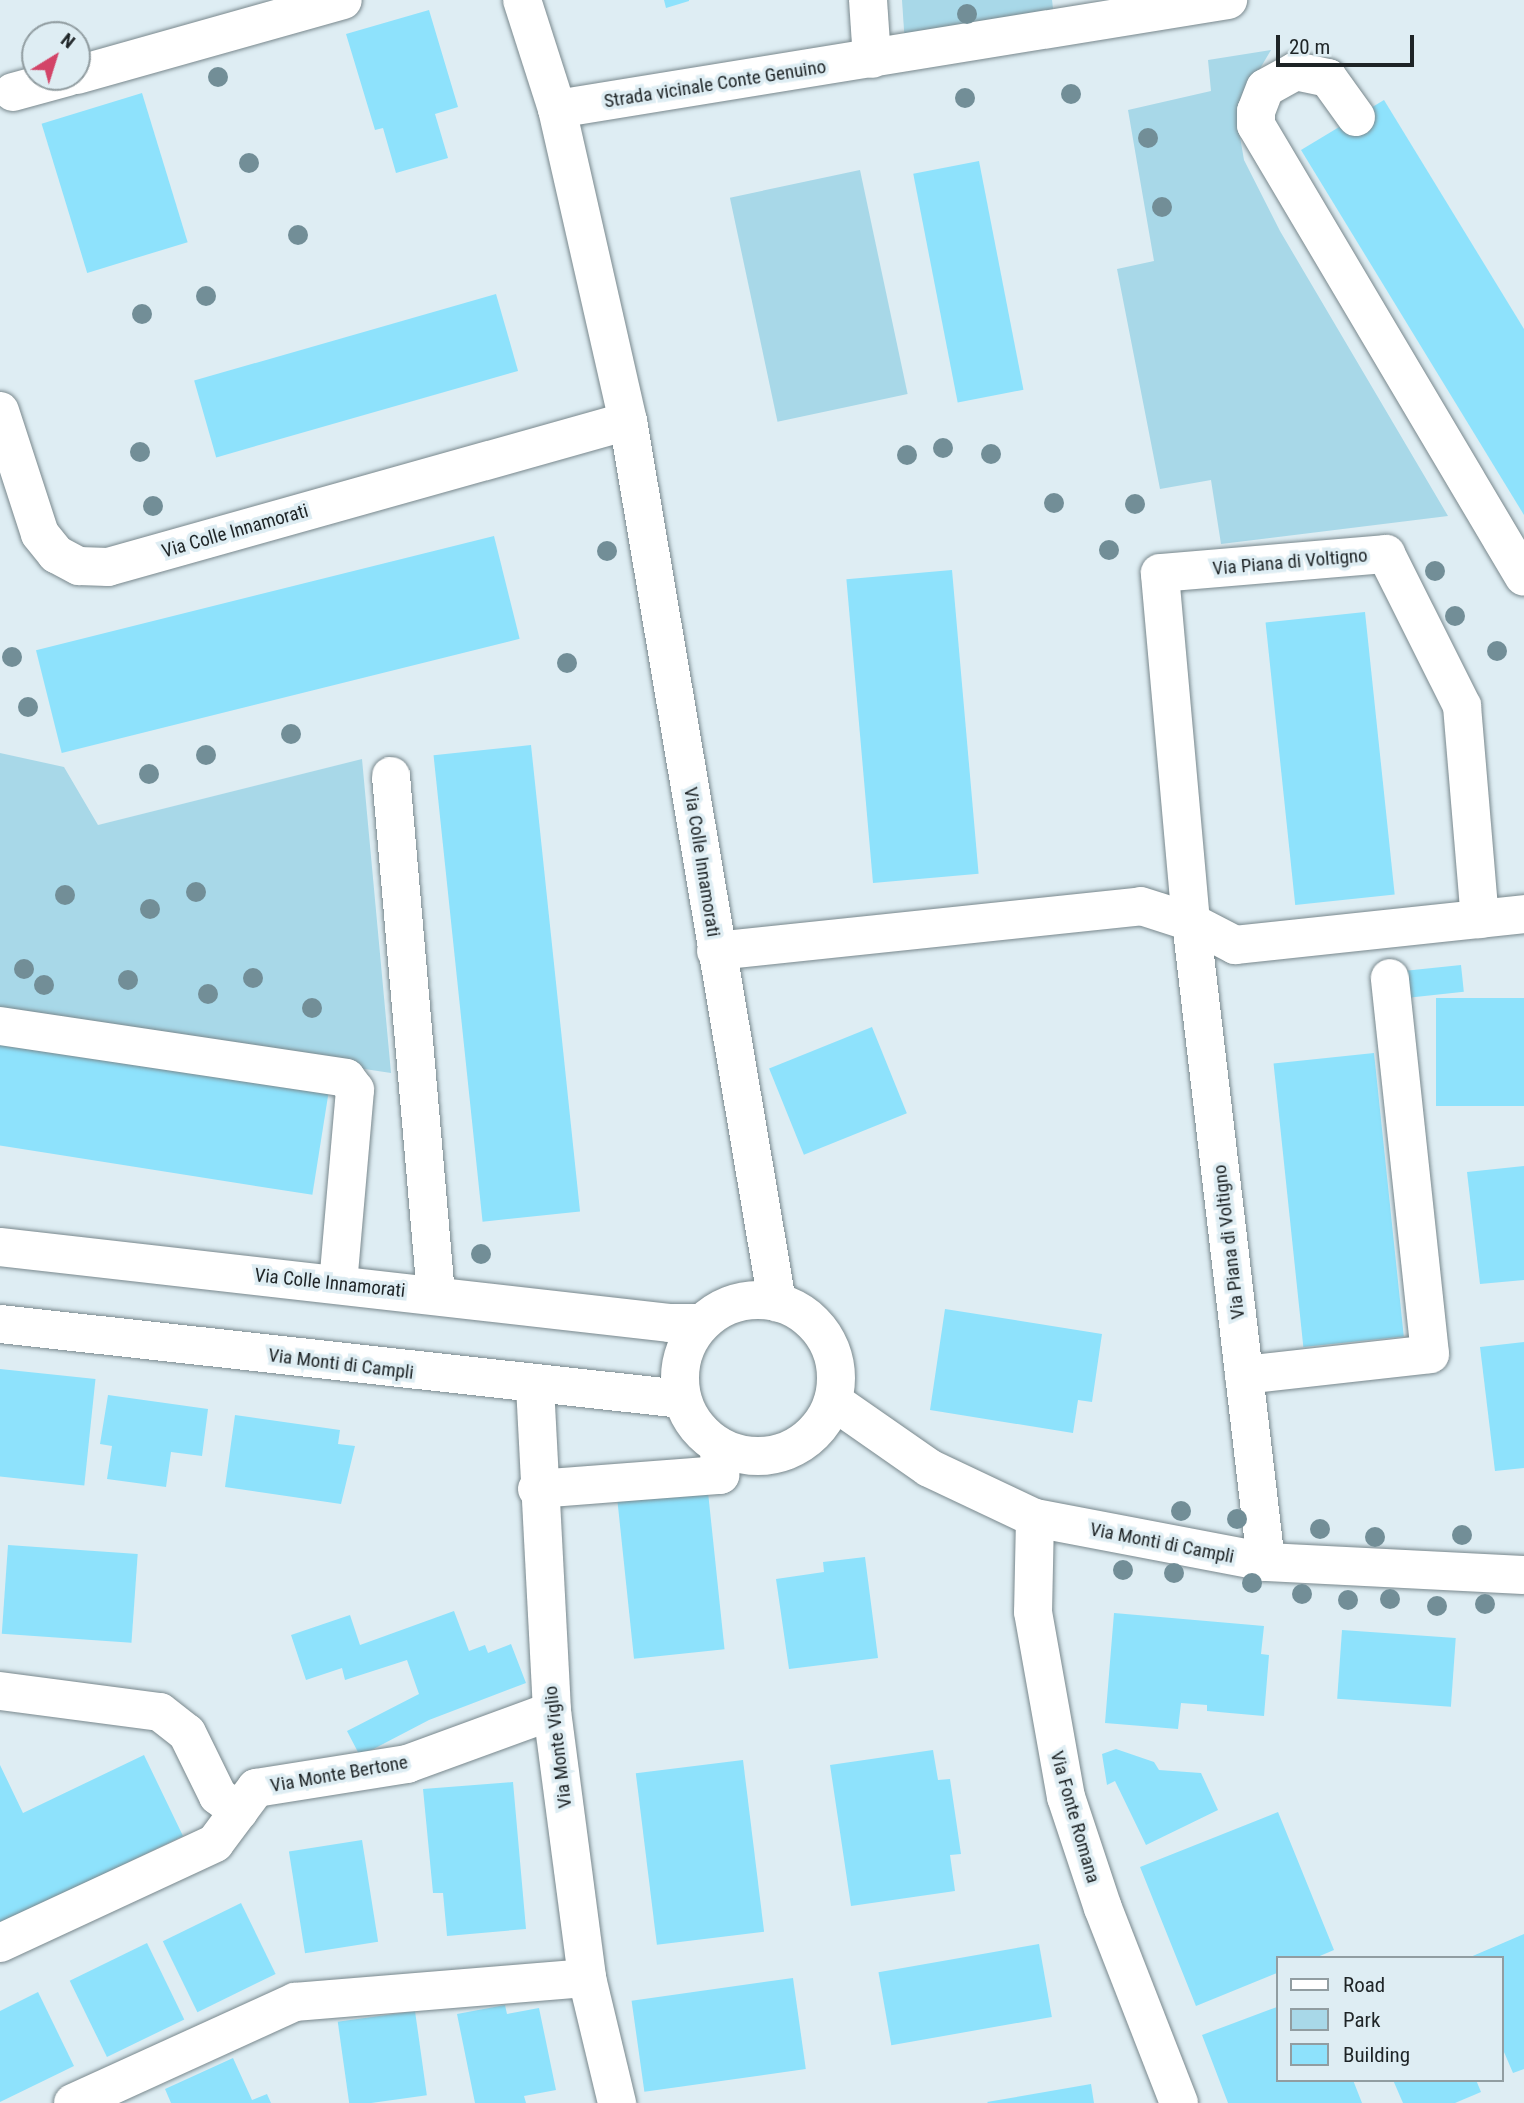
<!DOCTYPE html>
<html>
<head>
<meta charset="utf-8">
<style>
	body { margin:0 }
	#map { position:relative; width:1524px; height:2103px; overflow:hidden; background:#deedf3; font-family:"Roboto Condensed",sans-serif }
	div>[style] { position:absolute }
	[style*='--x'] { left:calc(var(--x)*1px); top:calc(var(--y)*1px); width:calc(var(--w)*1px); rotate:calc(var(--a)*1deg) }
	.green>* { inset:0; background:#a8d8e8; transform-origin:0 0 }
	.building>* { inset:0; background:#8ee2fc; transform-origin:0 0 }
	.roads { filter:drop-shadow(0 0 2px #79888d) drop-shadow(0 0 2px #79888d) }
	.minor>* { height:38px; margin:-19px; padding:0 19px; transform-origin:19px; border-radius:19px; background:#fff }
	.minor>.ring { margin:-19px; padding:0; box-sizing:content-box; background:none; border:38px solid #fff; border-radius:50% }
	.trees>* { width:20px; height:20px; margin:-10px; border-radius:50%; background:#728e97 }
	span { translate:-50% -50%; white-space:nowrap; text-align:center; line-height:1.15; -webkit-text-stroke:7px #deedf3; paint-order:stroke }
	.street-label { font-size:19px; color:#1e2426 }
	.legend { position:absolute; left:1276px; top:1956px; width:228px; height:126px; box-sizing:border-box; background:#deedf3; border:2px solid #919da1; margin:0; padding:9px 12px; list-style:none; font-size:21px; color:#1e2426 }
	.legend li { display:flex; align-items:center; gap:14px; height:35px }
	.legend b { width:35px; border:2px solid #919da1 }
	.north { position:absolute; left:21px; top:21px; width:70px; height:70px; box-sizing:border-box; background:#deedf3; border:2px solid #919da1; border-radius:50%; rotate:38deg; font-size:19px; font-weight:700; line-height:28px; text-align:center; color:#1e2426 }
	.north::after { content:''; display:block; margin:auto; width:24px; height:32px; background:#d34468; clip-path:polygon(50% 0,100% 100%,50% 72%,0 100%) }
	.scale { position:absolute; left:1276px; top:35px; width:138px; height:32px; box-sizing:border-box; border:4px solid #1e2426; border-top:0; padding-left:9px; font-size:21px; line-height:24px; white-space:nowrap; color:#1e2426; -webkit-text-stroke:5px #deedf3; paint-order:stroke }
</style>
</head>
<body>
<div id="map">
	<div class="green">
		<i style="clip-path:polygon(902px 0,1052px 0,1054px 17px,905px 45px)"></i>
		<i style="clip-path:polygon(1271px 50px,1245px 94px,1239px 131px,1244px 160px,1280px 231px,1448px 516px,1221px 544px,1211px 480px,1160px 489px,1117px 269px,1154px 261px,1128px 110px,1211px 91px,1208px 60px)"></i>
		<i style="left:860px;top:170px;width:229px;height:133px;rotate:78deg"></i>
		<i style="clip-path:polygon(0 753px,64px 767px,98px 825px,362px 759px,391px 1073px,0 1014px)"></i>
	</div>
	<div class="building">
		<i style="clip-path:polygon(664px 0,689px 0,689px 1px,666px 8px)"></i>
		<i style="clip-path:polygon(429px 10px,458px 107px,435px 114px,448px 158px,396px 173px,383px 128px,375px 130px,346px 34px)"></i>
		<i style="left:142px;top:93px;width:156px;height:105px;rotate:73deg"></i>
		<i style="clip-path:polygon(1384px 100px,1524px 329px,1524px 515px,1301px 150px)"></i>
		<i style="left:979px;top:161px;width:233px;height:67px;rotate:79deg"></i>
		<i style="left:496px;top:294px;width:80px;height:314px;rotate:74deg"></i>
		<i style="left:494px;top:536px;width:106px;height:472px;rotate:76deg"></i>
		<i style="left:952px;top:570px;width:305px;height:106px;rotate:85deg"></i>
		<i style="left:1365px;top:612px;width:284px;height:100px;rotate:84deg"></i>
		<i style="left:531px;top:745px;width:469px;height:98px;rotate:84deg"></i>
		<i style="left:1461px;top:965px;width:27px;height:58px;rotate:84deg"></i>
		<i style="left:1524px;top:998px;width:108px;height:88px;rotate:90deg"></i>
		<i style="left:872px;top:1027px;width:93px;height:111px;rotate:68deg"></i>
		<i style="left:0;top:1032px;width:334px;height:112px;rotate:9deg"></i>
		<i style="left:1374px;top:1053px;width:285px;height:101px;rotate:84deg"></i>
		<i style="clip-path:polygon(1524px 1166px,1524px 1280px,1480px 1284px,1467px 1172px)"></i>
		<i style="clip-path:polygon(945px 1309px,1102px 1334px,1092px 1402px,1078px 1400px,1073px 1433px,930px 1410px)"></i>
		<i style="clip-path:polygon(1524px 1342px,1524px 1468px,1495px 1471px,1480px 1347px)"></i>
		<i style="left:0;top:1369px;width:96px;height:107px;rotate:6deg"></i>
		<i style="clip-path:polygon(108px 1395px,208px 1409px,202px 1456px,171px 1452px,166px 1487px,107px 1479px,112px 1446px,100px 1444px)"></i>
		<i style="clip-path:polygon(235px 1415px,340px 1430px,338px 1444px,355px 1446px,341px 1504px,225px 1487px)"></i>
		<i style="left:708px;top:1492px;width:158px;height:91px;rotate:84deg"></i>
		<i style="left:8px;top:1545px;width:130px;height:89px;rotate:4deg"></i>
		<i style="clip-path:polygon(865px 1557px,878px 1658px,789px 1669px,776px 1579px,824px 1572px,823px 1562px)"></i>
		<i style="clip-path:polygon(454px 1611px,469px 1651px,485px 1645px,488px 1653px,511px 1644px,526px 1683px,429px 1720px,360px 1756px,347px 1731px,419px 1694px,407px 1660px,345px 1680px,342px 1668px,306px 1680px,291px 1635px,350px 1615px,360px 1645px)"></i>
		<i style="clip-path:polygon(1114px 1613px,1264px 1626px,1261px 1654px,1269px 1655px,1264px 1716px,1207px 1711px,1207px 1705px,1181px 1703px,1178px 1729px,1105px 1723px)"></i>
		<i style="left:1342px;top:1630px;width:114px;height:69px;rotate:4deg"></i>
		<i style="clip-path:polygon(1116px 1749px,1154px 1762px,1159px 1770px,1201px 1773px,1218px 1810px,1146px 1845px,1115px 1781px,1107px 1785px,1102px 1754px)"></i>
		<i style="clip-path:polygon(933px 1750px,938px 1780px,950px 1779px,961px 1854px,950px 1855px,955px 1891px,851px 1906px,830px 1765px)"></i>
		<i style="clip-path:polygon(144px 1755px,183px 1836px,0 1924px,0 1765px,23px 1813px)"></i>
		<i style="left:743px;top:1760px;width:173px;height:108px;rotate:83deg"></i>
		<i style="clip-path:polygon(513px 1782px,526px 1929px,447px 1936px,443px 1893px,433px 1893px,423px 1789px)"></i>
		<i style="clip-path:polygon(1278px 1812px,1334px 1950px,1315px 1958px,1277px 1958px,1277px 1973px,1196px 2006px,1140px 1867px)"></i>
		<i style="left:362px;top:1840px;width:103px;height:74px;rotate:81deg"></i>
		<i style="left:241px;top:1903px;width:79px;height:87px;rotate:64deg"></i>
		<i style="clip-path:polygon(1524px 1934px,1524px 2069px,1513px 2073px,1501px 2045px,1501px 1958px,1468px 1958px)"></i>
		<i style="left:147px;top:1943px;width:85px;height:86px;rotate:64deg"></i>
		<i style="left:1039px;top:1944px;width:74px;height:163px;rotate:80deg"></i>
		<i style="left:793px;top:1978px;width:92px;height:163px;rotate:82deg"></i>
		<i style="clip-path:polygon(38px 1992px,74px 2066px,0 2102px,0 2011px)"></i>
		<i style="clip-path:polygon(505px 2005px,507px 2014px,539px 2008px,556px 2090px,524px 2096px,526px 2103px,475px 2103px,457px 2014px)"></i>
		<i style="clip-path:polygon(1277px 2007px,1277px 2080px,1353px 2080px,1362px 2103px,1228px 2103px,1202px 2035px)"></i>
		<i style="left:415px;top:2011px;width:85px;height:78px;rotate:82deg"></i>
		<i style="clip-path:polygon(233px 2058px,252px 2100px,267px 2094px,271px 2103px,171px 2103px,165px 2089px)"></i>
		<i style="clip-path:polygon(1393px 2080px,1476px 2080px,1481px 2092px,1455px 2103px,1403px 2103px)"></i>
		<i style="clip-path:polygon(1091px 2084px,1094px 2103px,988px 2103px,987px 2102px)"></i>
	</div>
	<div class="roads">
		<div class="minor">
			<i style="--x:522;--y:0;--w:114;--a:72.2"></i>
			<i style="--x:557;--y:109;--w:320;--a:77.2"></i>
			<i style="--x:628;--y:421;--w:894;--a:80.4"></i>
			<i style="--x:868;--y:0;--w:59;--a:86.1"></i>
			<i style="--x:77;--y:75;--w:276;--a:-15.7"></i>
			<i style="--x:13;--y:92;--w:57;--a:-15.3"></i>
			<i style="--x:557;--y:109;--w:680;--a:-9.23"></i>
			<i style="--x:1356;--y:117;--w:48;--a:-125.7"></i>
			<i style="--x:1328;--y:78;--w:33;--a:-168"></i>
			<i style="--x:1296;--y:71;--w:35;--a:151"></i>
			<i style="--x:1265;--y:88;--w:25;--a:111"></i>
			<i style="--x:1256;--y:111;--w:14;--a:90"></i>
			<i style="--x:1256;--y:125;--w:525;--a:59.34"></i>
			<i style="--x:0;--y:411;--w:129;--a:72"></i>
			<i style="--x:40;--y:534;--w:26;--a:51"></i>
			<i style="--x:56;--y:554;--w:26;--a:28"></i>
			<i style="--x:79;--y:566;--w:29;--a:2"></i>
			<i style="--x:108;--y:567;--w:540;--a:-15.68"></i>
			<i style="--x:391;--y:776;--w:521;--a:85.04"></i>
			<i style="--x:716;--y:951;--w:427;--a:-6"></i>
			<i style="--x:1141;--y:906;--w:52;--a:17.7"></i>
			<i style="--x:1191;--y:922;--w:50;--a:27.6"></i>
			<i style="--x:1235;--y:945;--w:291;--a:-6.1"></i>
			<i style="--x:0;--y:1026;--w:350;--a:8.5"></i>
			<i style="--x:346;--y:1078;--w:15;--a:53"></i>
			<i style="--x:355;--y:1090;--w:195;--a:95"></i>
			<i style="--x:0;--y:1247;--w:673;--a:6.48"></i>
			<i style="--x:669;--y:1323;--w:32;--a:0"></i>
			<i class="ring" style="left:680px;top:1300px;width:118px;height:118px"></i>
			<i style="--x:0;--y:1324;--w:685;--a:6.28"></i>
			<i style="--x:1244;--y:1375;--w:187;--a:-6.4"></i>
			<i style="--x:1430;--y:1354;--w:378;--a:-96.1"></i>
			<i style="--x:535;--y:1386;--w:325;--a:87"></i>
			<i style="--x:552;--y:1711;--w:269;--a:82.5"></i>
			<i style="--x:587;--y:1978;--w:129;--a:76.5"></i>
			<i style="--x:833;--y:1401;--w:117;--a:34.9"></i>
			<i style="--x:929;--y:1468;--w:117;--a:25.3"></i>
			<i style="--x:1035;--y:1518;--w:235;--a:10.8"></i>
			<i style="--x:1266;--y:1562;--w:258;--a:2.9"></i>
			<i style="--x:537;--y:1489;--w:184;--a:-4.4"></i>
			<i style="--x:720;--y:1475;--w:28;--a:-92"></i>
			<i style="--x:1035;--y:1518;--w:94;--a:91.2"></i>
			<i style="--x:1033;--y:1612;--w:188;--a:79.9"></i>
			<i style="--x:1066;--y:1797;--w:117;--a:71.6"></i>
			<i style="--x:1103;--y:1908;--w:209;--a:68.7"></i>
			<i style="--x:1266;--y:1562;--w:644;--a:-96.68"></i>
			<i style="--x:1191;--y:922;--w:350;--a:-95.1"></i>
			<i style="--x:1160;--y:573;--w:227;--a:-4.8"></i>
			<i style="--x:1386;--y:554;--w:170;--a:63.4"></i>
			<i style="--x:1462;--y:706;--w:214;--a:85.2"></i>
			<i style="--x:0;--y:1691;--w:161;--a:7.5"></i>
			<i style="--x:160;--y:1712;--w:34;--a:38"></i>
			<i style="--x:187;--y:1733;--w:70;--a:63.8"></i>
			<i style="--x:218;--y:1796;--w:26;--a:36"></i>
			<i style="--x:0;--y:1943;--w:237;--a:-24.9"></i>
			<i style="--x:215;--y:1843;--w:69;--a:-53.3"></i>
			<i style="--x:256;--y:1788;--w:153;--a:-9"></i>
			<i style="--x:407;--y:1764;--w:154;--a:-20.1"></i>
			<i style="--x:73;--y:2103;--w:244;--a:-24.5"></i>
			<i style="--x:295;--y:2002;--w:293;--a:-4.7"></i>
		</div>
	</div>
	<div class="trees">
		<i style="left:967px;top:14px"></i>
		<i style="left:218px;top:77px"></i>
		<i style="left:1071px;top:94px"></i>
		<i style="left:965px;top:98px"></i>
		<i style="left:1148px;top:138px"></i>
		<i style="left:249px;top:163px"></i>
		<i style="left:1162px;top:207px"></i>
		<i style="left:298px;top:235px"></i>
		<i style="left:206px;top:296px"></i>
		<i style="left:142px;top:314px"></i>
		<i style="left:943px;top:448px"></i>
		<i style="left:140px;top:452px"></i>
		<i style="left:991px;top:454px"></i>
		<i style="left:907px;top:455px"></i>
		<i style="left:1054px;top:503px"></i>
		<i style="left:1135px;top:504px"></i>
		<i style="left:153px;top:506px"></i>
		<i style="left:1109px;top:550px"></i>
		<i style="left:607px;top:551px"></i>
		<i style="left:1435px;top:571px"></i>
		<i style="left:1455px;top:616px"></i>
		<i style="left:1497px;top:651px"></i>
		<i style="left:12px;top:657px"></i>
		<i style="left:567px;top:663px"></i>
		<i style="left:28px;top:707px"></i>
		<i style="left:291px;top:734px"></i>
		<i style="left:206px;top:755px"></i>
		<i style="left:149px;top:774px"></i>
		<i style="left:196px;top:892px"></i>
		<i style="left:65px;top:895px"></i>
		<i style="left:150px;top:909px"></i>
		<i style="left:24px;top:969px"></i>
		<i style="left:253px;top:978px"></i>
		<i style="left:128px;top:980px"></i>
		<i style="left:44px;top:985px"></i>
		<i style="left:208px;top:994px"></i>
		<i style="left:312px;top:1008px"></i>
		<i style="left:481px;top:1254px"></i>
		<i style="left:1181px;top:1511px"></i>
		<i style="left:1237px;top:1519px"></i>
		<i style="left:1320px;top:1529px"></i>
		<i style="left:1462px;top:1535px"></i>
		<i style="left:1375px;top:1537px"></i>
		<i style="left:1123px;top:1570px"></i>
		<i style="left:1174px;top:1573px"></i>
		<i style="left:1252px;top:1583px"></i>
		<i style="left:1302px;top:1594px"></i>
		<i style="left:1390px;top:1599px"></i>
		<i style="left:1348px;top:1600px"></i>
		<i style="left:1485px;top:1604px"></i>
		<i style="left:1437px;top:1606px"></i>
	</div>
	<div class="street-label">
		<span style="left:715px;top:84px;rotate:-9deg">Strada vicinale Conte Genuino</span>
		<span style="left:235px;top:531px;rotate:-16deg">Via Colle Innamorati</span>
		<span style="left:1290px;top:562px;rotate:-5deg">Via Piana di Voltigno</span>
		<span style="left:702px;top:862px;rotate:81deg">Via Colle Innamorati</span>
		<span style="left:1229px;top:1242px;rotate:-97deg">Via Piana di Voltigno</span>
		<span style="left:330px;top:1283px;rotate:6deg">Via Colle Innamorati</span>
		<span style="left:341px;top:1364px;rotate:7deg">Via Monti di Campli</span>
		<span style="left:1162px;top:1543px;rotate:11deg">Via Monti di Campli</span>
		<span style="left:558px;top:1747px;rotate:-97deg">Via Monte Viglio</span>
		<span style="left:339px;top:1774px;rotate:-10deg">Via Monte Bertone</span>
		<span style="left:1075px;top:1817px;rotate:74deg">Via Fonte Romana</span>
	</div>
	<ul class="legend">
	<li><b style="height:9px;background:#fff"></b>Road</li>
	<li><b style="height:19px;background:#a8d8e8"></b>Park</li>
	<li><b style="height:19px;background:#8ee2fc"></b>Building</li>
	</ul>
	<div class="north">N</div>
	<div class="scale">20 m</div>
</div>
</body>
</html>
